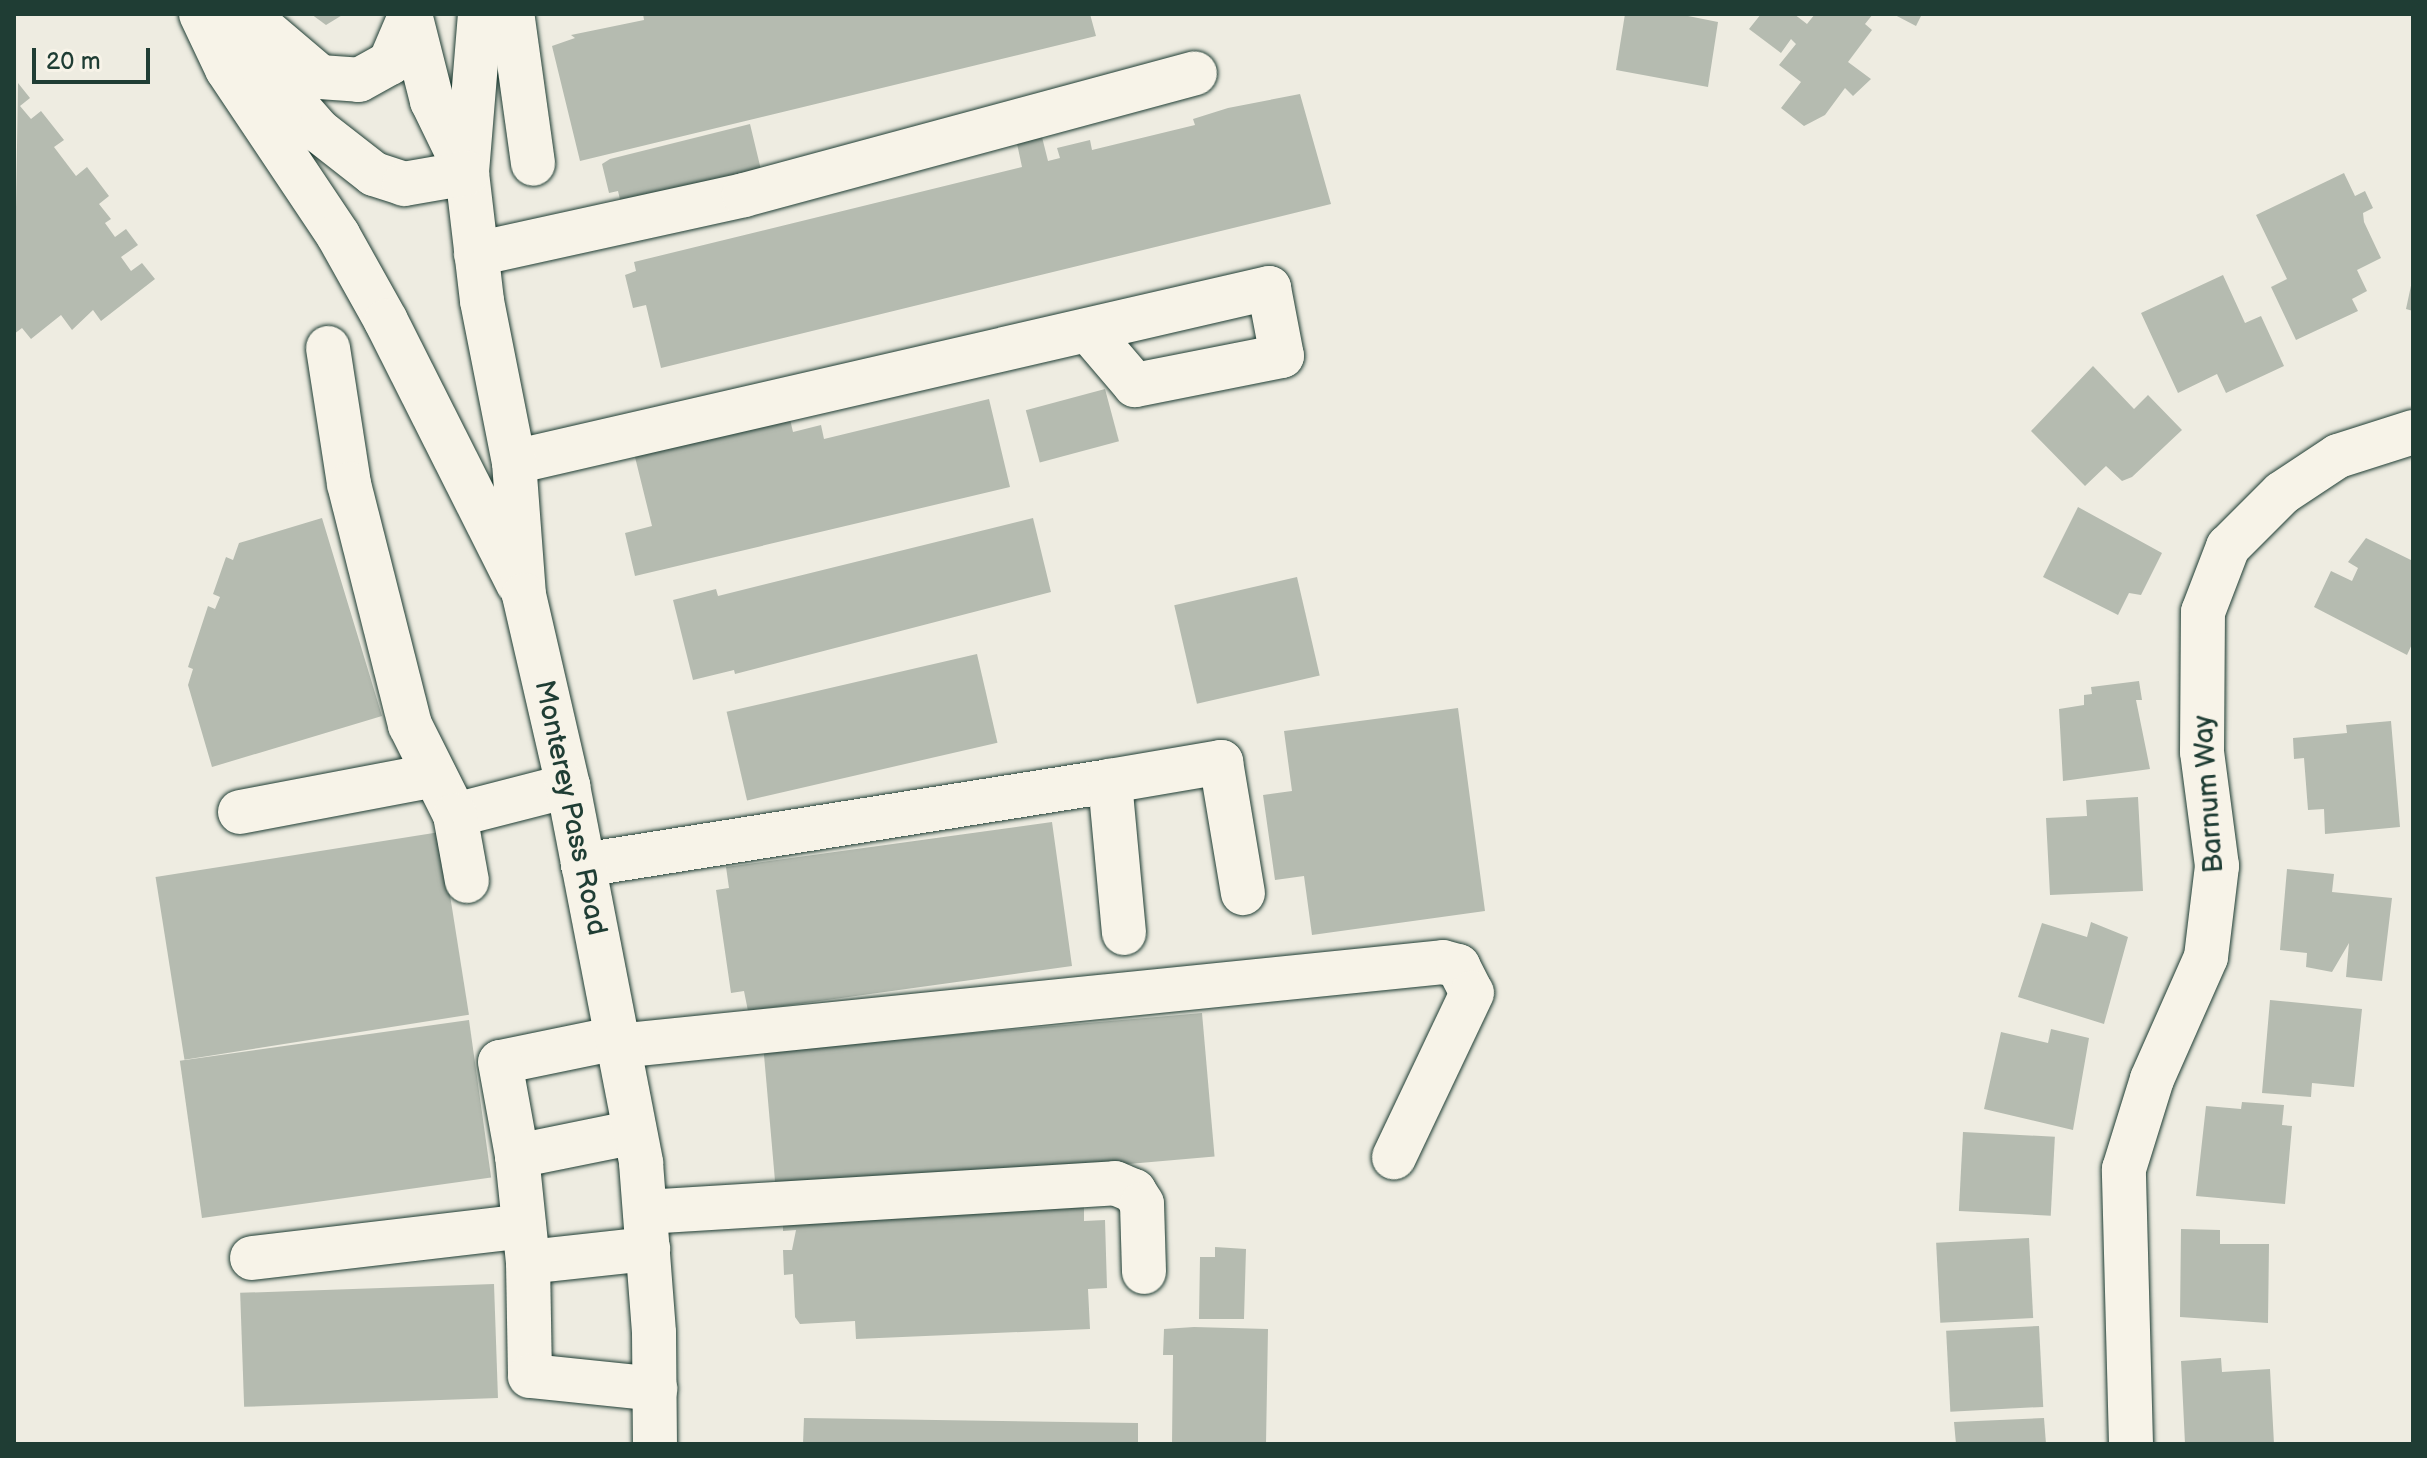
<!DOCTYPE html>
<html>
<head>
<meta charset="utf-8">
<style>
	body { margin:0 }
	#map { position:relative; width:2427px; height:1458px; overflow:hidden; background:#eeece1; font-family:"Balsamiq Sans",sans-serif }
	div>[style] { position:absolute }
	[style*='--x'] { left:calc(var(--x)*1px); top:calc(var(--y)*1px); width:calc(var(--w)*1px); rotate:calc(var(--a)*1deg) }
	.building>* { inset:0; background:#b5bbb0; transform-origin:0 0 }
	.roads { filter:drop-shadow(0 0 2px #1f3d34) drop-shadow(0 0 2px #1f3d34) }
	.minor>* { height:44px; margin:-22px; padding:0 22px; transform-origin:22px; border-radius:22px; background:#f7f3e8 }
	.major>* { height:44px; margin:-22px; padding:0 22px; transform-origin:22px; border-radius:22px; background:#f7f3e8 }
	span { translate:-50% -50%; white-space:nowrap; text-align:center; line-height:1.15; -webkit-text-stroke:7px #f7f3e8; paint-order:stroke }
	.street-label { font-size:28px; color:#1f3d34 }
	.frame { position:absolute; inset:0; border:16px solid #1f3d34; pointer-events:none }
	.scale { position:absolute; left:32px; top:48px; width:118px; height:36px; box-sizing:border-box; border:4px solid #1f3d34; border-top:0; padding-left:10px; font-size:24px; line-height:28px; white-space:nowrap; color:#1f3d34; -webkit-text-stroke:6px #f7f3e8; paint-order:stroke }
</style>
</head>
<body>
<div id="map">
	<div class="building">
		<i style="clip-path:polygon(311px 14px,344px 14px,326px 25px)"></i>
		<i style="clip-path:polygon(643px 14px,1090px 14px,1096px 36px,580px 161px,552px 46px,575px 38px,571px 35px,644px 20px)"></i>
		<i style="clip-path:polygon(1625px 14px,1678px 14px,1718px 22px,1708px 87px,1616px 70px)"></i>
		<i style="clip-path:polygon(1761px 14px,1794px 14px,1807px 24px,1815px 14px,1873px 14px,1865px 24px,1872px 30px,1848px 62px,1871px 79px,1853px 96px,1845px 88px,1825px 115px,1804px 126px,1781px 108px,1801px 82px,1779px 65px,1796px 44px,1791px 39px,1781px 53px,1749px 29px)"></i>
		<i style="clip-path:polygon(1893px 14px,1922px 14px,1916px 26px)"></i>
		<i style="clip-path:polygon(18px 83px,30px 98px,20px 106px,31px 119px,41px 111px,64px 140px,54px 147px,76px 176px,87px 167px,109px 196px,99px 204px,111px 219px,105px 223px,115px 237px,126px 229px,138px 245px,121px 257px,131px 271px,142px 263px,155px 279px,101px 321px,93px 310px,72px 330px,61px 315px,31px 339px,22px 328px,14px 334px)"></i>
		<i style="clip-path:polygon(1300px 94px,1331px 204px,661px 368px,646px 305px,633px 308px,625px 275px,636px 271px,634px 262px,1022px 167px,1016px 139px,1041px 133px,1048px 161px,1060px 158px,1057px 148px,1090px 140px,1092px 150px,1195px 125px,1193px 119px,1228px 108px)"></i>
		<i style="clip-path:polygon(750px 124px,762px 174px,622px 208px,618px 191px,609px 193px,602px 164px,610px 159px)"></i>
		<i style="clip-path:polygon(2344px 173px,2355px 196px,2365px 191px,2373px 208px,2363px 213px,2364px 222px,2381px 258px,2357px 270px,2367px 291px,2352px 299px,2358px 311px,2296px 340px,2271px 287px,2287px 279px,2256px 215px)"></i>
		<i style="clip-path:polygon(2223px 275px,2245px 323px,2261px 316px,2284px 366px,2226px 393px,2217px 374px,2178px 393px,2141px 313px)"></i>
		<i style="clip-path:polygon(2412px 281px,2413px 282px,2413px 311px,2406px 309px)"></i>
		<i style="clip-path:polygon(2093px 366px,2134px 409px,2148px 395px,2182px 430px,2132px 477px,2122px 481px,2106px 466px,2085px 486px,2031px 431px)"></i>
		<i style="left:1105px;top:389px;width:54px;height:82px;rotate:75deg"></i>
		<i style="clip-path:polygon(989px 399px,1010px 487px,635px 576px,625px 533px,652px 526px,634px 453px,789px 415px,793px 432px,821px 425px,824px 439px)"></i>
		<i style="clip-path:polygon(2078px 507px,2162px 553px,2141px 595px,2129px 593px,2118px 615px,2043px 577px)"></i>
		<i style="clip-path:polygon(322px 518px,382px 716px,212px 767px,188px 685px,193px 669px,188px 667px,208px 606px,215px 609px,220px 597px,213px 594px,226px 557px,233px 560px,239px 543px)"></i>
		<i style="clip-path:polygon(1033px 518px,1051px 592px,735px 674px,734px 670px,693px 680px,673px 600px,716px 589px,718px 596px)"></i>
		<i style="clip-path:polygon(2366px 538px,2413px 561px,2413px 642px,2407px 655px,2314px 607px,2331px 571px,2352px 581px,2358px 568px,2348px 562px)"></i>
		<i style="left:1297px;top:577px;width:101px;height:126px;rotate:77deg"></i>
		<i style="left:977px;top:654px;width:91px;height:257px;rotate:77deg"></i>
		<i style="clip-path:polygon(2139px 681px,2142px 700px,2136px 700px,2150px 769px,2063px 781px,2059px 709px,2084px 705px,2084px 695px,2092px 694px,2091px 687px)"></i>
		<i style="clip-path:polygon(1458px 708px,1485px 911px,1312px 935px,1304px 876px,1275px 880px,1263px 795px,1292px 791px,1284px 731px)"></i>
		<i style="clip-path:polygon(2391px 721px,2400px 827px,2325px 834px,2324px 809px,2308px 810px,2304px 758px,2294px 759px,2293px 738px,2347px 733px,2346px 725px)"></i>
		<i style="clip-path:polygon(2138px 797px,2143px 891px,2050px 895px,2046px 818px,2087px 816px,2086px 800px)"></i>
		<i style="clip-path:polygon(1052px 822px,1072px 966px,748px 1011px,744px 991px,731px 993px,716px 890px,729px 888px,726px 867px)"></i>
		<i style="left:440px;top:832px;width:185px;height:288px;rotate:81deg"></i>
		<i style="clip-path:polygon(2287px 869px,2334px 874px,2332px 892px,2392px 898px,2382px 981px,2346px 977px,2349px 943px,2332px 972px,2306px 967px,2307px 953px,2280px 950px)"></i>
		<i style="clip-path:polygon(2091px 922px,2128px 937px,2104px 1024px,2018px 997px,2042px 923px,2087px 937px)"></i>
		<i style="clip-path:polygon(2270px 1000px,2362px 1009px,2354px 1087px,2312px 1083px,2311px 1097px,2262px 1093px)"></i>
		<i style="left:1202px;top:1013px;width:144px;height:440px;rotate:85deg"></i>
		<i style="left:469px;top:1020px;width:159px;height:292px;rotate:82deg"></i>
		<i style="clip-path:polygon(2051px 1029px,2089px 1038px,2073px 1130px,1984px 1109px,2001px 1032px,2048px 1043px)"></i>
		<i style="clip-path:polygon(2242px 1102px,2284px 1105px,2282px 1125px,2292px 1126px,2285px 1204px,2196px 1196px,2206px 1106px,2241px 1109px)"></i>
		<i style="left:1963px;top:1132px;width:92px;height:79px;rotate:3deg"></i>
		<i style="clip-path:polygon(1084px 1203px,1084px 1221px,1105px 1220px,1107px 1288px,1088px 1289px,1090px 1329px,856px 1339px,855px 1321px,800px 1324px,795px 1317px,793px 1274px,784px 1275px,783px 1250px,792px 1250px,796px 1230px,783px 1231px,783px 1216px)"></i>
		<i style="clip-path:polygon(2181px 1229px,2220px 1230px,2220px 1244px,2269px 1244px,2268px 1323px,2180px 1317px)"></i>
		<i style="left:2029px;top:1238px;width:80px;height:93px;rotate:87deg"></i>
		<i style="clip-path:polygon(1215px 1247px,1246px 1249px,1244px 1319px,1199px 1319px,1200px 1257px,1215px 1257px)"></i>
		<i style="left:494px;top:1284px;width:114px;height:254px;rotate:88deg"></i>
		<i style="left:2039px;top:1326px;width:81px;height:93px;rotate:87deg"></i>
		<i style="clip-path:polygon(1194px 1327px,1268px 1329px,1266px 1444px,1172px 1444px,1173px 1355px,1163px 1355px,1164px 1329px)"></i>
		<i style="clip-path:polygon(2221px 1358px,2222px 1372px,2270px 1369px,2274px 1444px,2185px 1444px,2181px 1361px)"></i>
		<i style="clip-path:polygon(804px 1418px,1138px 1423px,1138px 1444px,803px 1444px)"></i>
		<i style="clip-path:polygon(2044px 1418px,2046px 1444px,1956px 1444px,1954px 1422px)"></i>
	</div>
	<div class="roads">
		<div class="minor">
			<i style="--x:513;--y:19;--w:146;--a:82.1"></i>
			<i style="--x:476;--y:254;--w:274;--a:-12.4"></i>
			<i style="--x:744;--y:195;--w:467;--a:-15.1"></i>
			<i style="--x:328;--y:348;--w:138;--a:81.2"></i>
			<i style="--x:349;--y:484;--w:249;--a:75.8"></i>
			<i style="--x:410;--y:725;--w:101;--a:63.4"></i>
			<i style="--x:455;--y:815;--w:117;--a:-14.4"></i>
			<i style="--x:514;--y:462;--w:775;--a:-12.98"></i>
			<i style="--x:1269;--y:288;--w:69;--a:79.2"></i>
			<i style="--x:1282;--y:356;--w:150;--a:168.8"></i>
			<i style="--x:1135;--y:385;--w:72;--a:-130.5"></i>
			<i style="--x:240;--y:812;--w:198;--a:-10.7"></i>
			<i style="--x:455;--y:815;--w:67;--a:79.7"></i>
			<i style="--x:583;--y:865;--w:534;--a:-9.06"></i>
			<i style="--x:1124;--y:933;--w:153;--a:-95.3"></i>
			<i style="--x:1110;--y:781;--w:113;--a:-9.7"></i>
			<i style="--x:1221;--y:762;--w:133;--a:80.5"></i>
			<i style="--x:617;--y:1038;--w:119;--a:168.4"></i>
			<i style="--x:500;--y:1062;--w:96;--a:79.7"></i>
			<i style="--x:517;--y:1156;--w:107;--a:84.1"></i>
			<i style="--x:528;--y:1262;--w:114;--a:89"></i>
			<i style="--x:530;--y:1376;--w:126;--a:5.9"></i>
			<i style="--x:618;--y:1046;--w:829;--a:-5.81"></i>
			<i style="--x:1443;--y:962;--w:16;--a:15"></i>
			<i style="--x:1458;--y:966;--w:30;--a:63"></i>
			<i style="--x:1472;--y:993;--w:182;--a:115.4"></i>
			<i style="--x:517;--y:1156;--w:120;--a:-11.5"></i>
			<i style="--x:645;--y:1212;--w:471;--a:-3.5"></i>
			<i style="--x:1115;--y:1183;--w:21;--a:23"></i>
			<i style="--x:1134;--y:1191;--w:15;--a:58"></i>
			<i style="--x:1142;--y:1204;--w:68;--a:88.3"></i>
			<i style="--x:252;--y:1258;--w:274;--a:-6.7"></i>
			<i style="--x:528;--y:1262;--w:121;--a:-6.2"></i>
			<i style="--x:2131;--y:1444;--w:275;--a:-91.5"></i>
			<i style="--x:2124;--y:1169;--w:94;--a:-72.7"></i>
			<i style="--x:2152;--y:1079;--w:133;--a:-66.1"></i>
			<i style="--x:2206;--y:957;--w:92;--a:-83.1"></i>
			<i style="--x:2217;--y:866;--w:115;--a:-97.5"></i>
			<i style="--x:2202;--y:752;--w:140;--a:-89.6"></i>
			<i style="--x:2203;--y:612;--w:70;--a:-69"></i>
			<i style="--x:2228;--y:547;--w:76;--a:-45"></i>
			<i style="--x:2282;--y:493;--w:67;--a:-33.5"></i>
			<i style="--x:2338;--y:456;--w:79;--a:-17.7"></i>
		</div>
		<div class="major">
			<i style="--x:201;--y:14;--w:61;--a:64.7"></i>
			<i style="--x:227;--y:69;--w:200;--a:56.2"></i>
			<i style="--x:338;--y:235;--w:98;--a:60.8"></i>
			<i style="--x:386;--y:321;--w:294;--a:63.3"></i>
			<i style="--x:246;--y:14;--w:97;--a:40.4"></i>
			<i style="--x:320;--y:77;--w:39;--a:4"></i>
			<i style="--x:359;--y:80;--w:35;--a:-29"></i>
			<i style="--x:390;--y:63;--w:51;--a:-66.9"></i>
			<i style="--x:410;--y:14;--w:90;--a:75.8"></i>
			<i style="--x:432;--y:101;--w:80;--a:64.1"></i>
			<i style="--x:480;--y:14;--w:160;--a:94.7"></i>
			<i style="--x:467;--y:173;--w:129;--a:83.3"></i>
			<i style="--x:482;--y:301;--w:164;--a:78.8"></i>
			<i style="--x:514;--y:462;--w:133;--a:85.7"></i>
			<i style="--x:524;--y:595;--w:196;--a:77"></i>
			<i style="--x:568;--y:786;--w:384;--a:79"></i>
			<i style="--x:641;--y:1163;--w:170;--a:85.6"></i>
			<i style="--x:654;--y:1333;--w:111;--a:89.5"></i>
			<i style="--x:224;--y:23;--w:144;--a:48.7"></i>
			<i style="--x:319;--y:131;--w:70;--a:38"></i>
			<i style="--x:374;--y:174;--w:32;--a:18"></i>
			<i style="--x:404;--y:184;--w:64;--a:-9.9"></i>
		</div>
	</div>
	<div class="street-label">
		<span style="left:2209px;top:794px;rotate:-94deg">Barnum Way</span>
		<span style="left:570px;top:808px;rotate:78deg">Monterey Pass Road</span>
	</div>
	<div class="frame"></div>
	<div class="scale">20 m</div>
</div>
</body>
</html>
